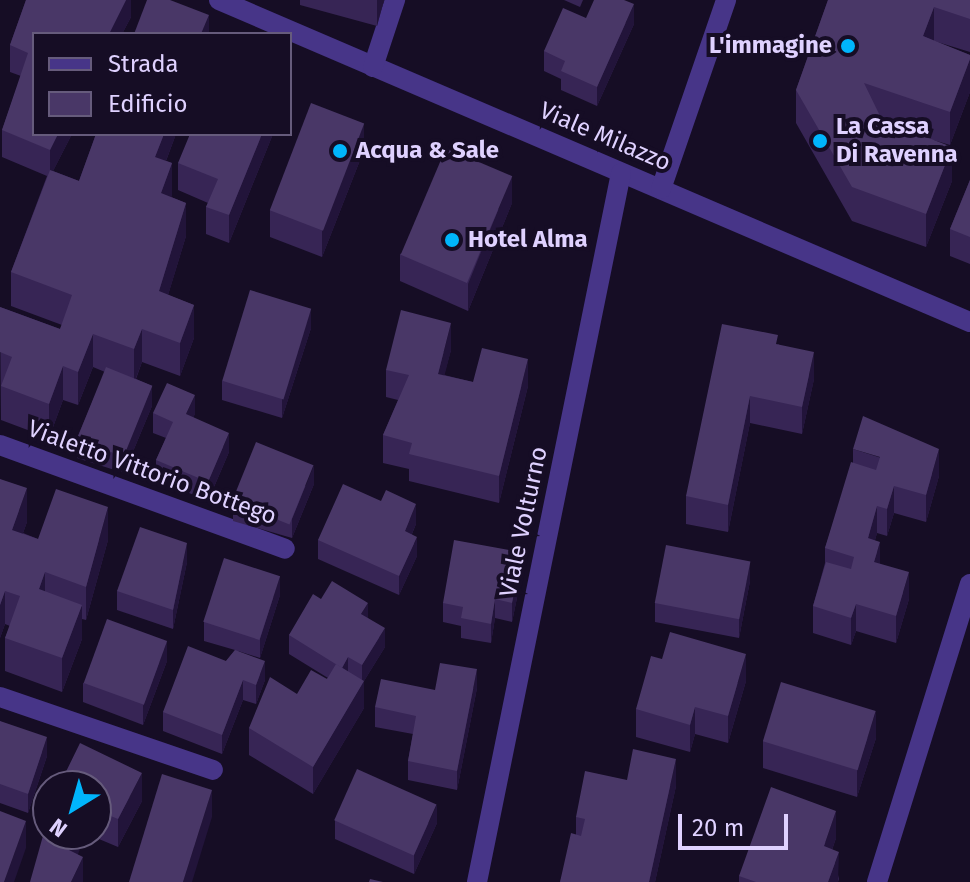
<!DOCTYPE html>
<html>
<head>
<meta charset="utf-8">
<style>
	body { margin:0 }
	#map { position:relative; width:970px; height:882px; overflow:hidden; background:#160d25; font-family:"Fira Sans",sans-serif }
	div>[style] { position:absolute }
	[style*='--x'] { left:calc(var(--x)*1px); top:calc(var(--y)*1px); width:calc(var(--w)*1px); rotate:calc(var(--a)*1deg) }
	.minor>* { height:20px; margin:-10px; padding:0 10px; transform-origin:10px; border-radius:10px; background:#473588 }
	.wall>* { inset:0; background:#372555 }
	.shaded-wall>* { inset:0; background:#22143a }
	.building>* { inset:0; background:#493767; transform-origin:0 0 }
	.dots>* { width:22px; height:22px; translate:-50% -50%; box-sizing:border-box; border:4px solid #160d25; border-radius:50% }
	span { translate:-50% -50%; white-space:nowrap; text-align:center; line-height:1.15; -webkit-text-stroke:8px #160d25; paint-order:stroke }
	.poi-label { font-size:24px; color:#dfd1ff; font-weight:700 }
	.right { translate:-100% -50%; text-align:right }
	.left { translate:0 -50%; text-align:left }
	.street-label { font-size:24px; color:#dfd1ff }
	.legend { position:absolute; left:32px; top:32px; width:260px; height:104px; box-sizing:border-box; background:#160d25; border:2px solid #665b7c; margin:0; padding:10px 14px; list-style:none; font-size:24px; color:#dfd1ff }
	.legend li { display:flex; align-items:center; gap:16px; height:40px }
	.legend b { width:40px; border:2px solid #665b7c }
	.north { position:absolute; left:32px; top:770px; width:80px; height:80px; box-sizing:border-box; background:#160d25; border:2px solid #665b7c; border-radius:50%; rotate:217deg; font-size:22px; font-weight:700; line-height:32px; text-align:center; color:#dfd1ff }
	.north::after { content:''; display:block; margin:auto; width:28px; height:36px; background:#00b5fc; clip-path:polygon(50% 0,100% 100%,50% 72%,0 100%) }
	.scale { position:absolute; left:678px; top:814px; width:110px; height:36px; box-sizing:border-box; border:4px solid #dfd1ff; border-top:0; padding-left:10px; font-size:24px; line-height:28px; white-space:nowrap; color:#dfd1ff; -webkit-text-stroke:6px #160d25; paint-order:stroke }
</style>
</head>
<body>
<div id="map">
	<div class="minor">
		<i style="--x:219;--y:0;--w:817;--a:23.21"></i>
		<i style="--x:373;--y:67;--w:71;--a:-71.8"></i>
		<i style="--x:661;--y:189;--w:200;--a:-71"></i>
		<i style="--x:0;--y:445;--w:303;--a:20"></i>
		<i style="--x:0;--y:697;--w:225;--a:18.9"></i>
		<i style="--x:477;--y:882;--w:723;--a:-78.52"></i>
		<i style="--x:877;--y:882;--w:312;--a:-72.7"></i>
	</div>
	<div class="wall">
		<i style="clip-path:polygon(26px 0,131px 0,131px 17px,122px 34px,34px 34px,34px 134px,72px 134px,53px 171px,79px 181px,96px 134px,176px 134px,166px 161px,172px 163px,171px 197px,186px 203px,186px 236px,168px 295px,194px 305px,194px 338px,180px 376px,142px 362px,136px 379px,152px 386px,152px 406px,124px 473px,77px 458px,77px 438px,105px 372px,93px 367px,78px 405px,63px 400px,49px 438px,1px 420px,0 307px,60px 329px,62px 325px,11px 306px,11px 272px,47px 176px,2px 157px,2px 130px,21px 76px,10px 72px,10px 45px)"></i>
		<i style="clip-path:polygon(300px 0,384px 0,377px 26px,300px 5px)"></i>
		<i style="clip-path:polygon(564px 0,583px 0,580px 7px)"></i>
		<i style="clip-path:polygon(828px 0,970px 0,970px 52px,934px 41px,970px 55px,970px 92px,950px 145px,933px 140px,952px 181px,926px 247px,852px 221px,796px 123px,796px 90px)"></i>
		<i style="clip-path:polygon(586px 18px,634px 24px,597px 106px,561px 90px,561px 79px,544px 71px,544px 51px)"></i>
		<i style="clip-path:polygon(273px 134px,229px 243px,206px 234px,206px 207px,208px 203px,178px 190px,178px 163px)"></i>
		<i style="clip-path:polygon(364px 150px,322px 257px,270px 237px,270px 210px)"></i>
		<i style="clip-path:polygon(970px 180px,970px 264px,950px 256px,950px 229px)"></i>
		<i style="clip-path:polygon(512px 203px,468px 311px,400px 281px,400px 254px)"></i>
		<i style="clip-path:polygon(311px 328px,282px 418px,222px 400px,222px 381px)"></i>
		<i style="clip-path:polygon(778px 344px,814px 379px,802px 434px,750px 423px,728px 532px,686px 524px,686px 496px)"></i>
		<i style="clip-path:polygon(451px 350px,444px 375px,473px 382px,528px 386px,499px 503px,409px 481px,409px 469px,383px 463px,383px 435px,398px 400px,386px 397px,386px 370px)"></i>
		<i style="clip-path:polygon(153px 413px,195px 414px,193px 417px,229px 452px,208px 501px,156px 479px,156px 460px,166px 438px,153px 433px)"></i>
		<i style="clip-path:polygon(853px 449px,939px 476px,926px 522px,894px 513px,887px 536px,877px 533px,875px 540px,880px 564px,909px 599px,896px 643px,856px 631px,851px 645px,813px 633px,813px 606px,825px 563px,825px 548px,853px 463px)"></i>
		<i style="clip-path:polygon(0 479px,27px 522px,23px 533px,38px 539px,108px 540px,86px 620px,82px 619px,82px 639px,62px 692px,5px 671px,5px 638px,10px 626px,5px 624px,0 638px)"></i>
		<i style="clip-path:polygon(314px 484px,292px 538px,233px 521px,233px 502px)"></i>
		<i style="clip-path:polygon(381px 501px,416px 524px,412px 534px,417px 556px,399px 595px,318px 559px,318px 540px)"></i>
		<i style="clip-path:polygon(187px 562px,173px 629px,117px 610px,117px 591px)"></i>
		<i style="clip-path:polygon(509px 569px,508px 572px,518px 593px,512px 622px,495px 618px,491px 643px,461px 638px,461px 626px,443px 622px,443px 603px)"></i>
		<i style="clip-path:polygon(750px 581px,739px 638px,655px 622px,655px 603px)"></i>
		<i style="clip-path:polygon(280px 595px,260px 658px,238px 651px,265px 680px,256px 704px,243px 700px,222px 754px,163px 731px,163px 712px,226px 661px,235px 650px,204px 641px,204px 622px)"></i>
		<i style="clip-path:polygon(321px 599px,368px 618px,385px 647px,364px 681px,364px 708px,313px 794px,249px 755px,249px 728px,297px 694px,328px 678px,289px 654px,289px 635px)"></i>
		<i style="clip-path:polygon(167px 661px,143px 725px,83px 702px,83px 683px)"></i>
		<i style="clip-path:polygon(746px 681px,728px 743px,695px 734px,690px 752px,636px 737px,636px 709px)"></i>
		<i style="clip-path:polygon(477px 688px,457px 790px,408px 780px,408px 761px,413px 734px,375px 727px,375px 707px,435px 690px)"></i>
		<i style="clip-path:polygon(0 721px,47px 756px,28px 813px,0 803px)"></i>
		<i style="clip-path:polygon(876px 738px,857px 797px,763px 768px,763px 741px)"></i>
		<i style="clip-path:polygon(627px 780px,676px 786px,655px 882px,560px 882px,576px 834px,576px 817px)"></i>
		<i style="clip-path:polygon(96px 786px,142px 801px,118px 847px,87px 834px,96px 834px)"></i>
		<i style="clip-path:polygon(335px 820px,437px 823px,414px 874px,335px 839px)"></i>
		<i style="clip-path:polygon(836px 838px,832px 850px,839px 879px,838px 882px,739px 882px,739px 876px)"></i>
	</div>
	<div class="shaded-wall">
		<i style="clip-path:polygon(126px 0,131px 0,131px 17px,122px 34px,109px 34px)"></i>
		<i style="clip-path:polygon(377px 0,384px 0,377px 26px)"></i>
		<i style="clip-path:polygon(634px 4px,634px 24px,597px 106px,597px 87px)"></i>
		<i style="clip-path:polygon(934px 7px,934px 41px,923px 36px)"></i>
		<i style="clip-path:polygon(209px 15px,209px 34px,201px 34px)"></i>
		<i style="clip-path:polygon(970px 59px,970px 92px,950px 145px,950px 112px)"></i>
		<i style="clip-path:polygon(364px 123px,364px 150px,322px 257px,322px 230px)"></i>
		<i style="clip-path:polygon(58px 134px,72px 134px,50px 177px,50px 150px)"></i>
		<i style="clip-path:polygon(164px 134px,176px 134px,155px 190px,155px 157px)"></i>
		<i style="clip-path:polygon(262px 134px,273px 134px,229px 243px,229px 215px)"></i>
		<i style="clip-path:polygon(952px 147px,952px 181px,926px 247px,926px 214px)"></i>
		<i style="clip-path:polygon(172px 163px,172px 196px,161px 226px,161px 193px)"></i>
		<i style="clip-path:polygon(512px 176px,512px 203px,468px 311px,468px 284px)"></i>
		<i style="clip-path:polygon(186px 203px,186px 236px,159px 325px,159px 291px)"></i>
		<i style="clip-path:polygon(194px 305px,194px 338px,180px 376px,180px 343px)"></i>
		<i style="clip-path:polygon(311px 309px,311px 328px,282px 418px,282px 399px)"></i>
		<i style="clip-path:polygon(451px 323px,451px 350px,438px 401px,438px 374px)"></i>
		<i style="clip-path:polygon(142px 329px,142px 362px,134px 383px,134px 349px)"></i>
		<i style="clip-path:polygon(93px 334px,93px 367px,78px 405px,78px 372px)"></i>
		<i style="clip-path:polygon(814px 352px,814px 379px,802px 434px,802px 407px)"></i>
		<i style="clip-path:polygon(528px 359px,528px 386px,499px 503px,499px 476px)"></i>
		<i style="clip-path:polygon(63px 366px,63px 400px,49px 438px,49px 404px)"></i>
		<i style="clip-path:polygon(152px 386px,152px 406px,124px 473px,124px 454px)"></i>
		<i style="clip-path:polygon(195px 395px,195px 414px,186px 434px,186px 414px)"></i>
		<i style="clip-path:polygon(750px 396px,750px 423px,728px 532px,728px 505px)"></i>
		<i style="clip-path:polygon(229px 433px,229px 452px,208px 501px,208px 482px)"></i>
		<i style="clip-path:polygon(939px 449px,939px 476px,926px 522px,926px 495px)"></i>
		<i style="clip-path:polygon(314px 465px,314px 484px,292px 538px,292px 519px)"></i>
		<i style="clip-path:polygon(894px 486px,894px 513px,887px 536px,887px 509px)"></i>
		<i style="clip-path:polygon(27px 488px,27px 522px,12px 563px,12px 530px)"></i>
		<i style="clip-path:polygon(416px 504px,416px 524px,405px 550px,405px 531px)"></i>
		<i style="clip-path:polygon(877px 506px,877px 533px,868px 565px,868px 538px)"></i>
		<i style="clip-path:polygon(108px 507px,108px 540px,86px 620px,86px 587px)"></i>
		<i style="clip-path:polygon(417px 537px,417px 556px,399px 595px,399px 576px)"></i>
		<i style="clip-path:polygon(880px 542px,880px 569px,874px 562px)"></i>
		<i style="clip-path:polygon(187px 543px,187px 562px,173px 629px,173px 610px)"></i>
		<i style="clip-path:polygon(509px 550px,509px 569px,505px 590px,505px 571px)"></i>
		<i style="clip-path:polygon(750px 562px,750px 581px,739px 638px,739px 619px)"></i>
		<i style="clip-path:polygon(45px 572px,45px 605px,39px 589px)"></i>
		<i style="clip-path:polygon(909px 572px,909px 599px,896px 643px,896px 616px)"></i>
		<i style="clip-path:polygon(518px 573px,518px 593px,512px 622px,512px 603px)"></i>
		<i style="clip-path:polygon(280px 576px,280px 595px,260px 658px,260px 639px)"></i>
		<i style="clip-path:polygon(5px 591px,5px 624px,0 638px,0 605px)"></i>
		<i style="clip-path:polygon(495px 599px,495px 618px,491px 643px,491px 624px)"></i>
		<i style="clip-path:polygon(368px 603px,368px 622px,361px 614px)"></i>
		<i style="clip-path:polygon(856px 604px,856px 631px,851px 645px,851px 618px)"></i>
		<i style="clip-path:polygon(82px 605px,82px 639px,62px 692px,62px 658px)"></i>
		<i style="clip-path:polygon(385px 628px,385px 647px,364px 681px,364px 708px,313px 794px,313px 767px,362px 684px,362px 665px)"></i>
		<i style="clip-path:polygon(167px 641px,167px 661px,143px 725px,143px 706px)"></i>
		<i style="clip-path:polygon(746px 654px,746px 681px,728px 743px,728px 716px)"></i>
		<i style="clip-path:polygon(348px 657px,348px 676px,342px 668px)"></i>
		<i style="clip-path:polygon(265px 661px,265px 680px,256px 704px,256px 685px)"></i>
		<i style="clip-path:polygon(477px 669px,477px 688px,457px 790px,457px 771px)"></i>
		<i style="clip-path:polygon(243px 680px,243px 700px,222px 754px,222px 735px)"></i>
		<i style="clip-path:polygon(695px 707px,695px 734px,690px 752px,690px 725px)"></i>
		<i style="clip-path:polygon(876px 711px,876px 738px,857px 797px,857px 770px)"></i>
		<i style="clip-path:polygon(47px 737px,47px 756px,28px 813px,28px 794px)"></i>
		<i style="clip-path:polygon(676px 759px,676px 786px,655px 882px,649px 882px)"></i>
		<i style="clip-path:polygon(142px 773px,142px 801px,118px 847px,118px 819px)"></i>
		<i style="clip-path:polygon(212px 790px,212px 817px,192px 882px,183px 882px)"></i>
		<i style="clip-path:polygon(437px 804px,437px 823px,414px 874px,414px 855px)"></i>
		<i style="clip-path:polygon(836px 811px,836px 838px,824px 873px,824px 846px)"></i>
		<i style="clip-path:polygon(26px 821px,26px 848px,14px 882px,4px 882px)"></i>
		<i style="clip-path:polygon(75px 834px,86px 834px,69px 877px,69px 850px)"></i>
		<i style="clip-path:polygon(839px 852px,838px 882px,828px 882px)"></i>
		<i style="clip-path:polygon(83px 857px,83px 882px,71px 882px)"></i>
	</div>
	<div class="building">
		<i style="clip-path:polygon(26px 0,126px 0,109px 34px,34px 34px,34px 134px,58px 134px,50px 150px,2px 130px,28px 53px,10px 45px)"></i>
		<i style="clip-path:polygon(147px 0,170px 0,209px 15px,201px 34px,134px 34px)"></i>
		<i style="clip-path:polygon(594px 0,624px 0,634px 4px,597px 87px,561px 71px,565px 61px,544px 51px,563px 8px,586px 18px)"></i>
		<i style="clip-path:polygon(828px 0,970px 0,970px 19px,934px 7px,923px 36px,970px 55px,970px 59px,950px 112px,864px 83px,882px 120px,952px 147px,926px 214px,852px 187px,796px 90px)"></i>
		<i style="left:311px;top:103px;width:57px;height:115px;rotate:21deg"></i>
		<i style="clip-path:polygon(96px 134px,164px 134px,155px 157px,172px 163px,161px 193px,186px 203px,159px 291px,194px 305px,180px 343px,142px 329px,134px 349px,93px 334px,78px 372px,63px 366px,49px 404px,1px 386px,12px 357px,0 352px,0 307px,60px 329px,72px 295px,11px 272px,50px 170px,79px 181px)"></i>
		<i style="clip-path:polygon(190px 134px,262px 134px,229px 215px,206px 207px,218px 179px,178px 163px)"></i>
		<i style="left:446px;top:148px;width:72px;height:116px;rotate:23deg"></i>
		<i style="clip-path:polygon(970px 180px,970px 237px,950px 229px)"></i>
		<i style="left:250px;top:290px;width:64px;height:95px;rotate:17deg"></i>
		<i style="clip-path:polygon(401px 310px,451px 323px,438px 374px,473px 382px,482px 348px,528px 359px,499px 476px,409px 454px,412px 443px,383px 435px,409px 375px,386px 370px)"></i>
		<i style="clip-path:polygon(722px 324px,778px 335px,776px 344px,814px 352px,802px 407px,750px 396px,728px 505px,686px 496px)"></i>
		<i style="left:106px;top:367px;width:50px;height:77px;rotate:22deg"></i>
		<i style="clip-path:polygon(167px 383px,195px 395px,186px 414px,229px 433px,208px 482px,156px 460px,173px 422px,153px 413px)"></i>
		<i style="clip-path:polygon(863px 416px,939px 449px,926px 495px,894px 486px,887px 509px,877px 506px,868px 538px,880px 542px,874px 562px,909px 572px,896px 616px,856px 604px,851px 618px,813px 606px,826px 562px,851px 569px,854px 557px,825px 548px,851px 462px,876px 470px,880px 457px,853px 449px)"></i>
		<i style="left:256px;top:442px;width:62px;height:64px;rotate:22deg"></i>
		<i style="clip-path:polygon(0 479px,27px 488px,12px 530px,38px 539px,56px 489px,108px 507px,86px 587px,45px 572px,39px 589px,82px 605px,62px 658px,5px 638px,20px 596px,5px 591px,0 605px)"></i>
		<i style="clip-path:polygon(343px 484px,381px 501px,386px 490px,416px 504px,405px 531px,417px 537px,399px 576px,318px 540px)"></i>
		<i style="clip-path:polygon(140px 527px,187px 543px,173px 610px,117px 591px)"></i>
		<i style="clip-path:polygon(454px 540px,509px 550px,505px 571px,518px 573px,512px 603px,495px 599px,491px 624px,461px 618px,463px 607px,443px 603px)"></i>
		<i style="left:666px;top:545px;width:86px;height:59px;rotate:11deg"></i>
		<i style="left:224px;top:558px;width:59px;height:67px;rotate:18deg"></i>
		<i style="clip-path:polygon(332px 581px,368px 603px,361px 614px,385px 628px,362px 665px,348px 657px,342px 668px,289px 635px,313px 594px,321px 599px)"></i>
		<i style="left:107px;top:619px;width:64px;height:68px;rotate:20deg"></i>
		<i style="clip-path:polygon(670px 632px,746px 654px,728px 716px,695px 707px,690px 725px,636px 709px,651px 656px,662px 659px)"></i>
		<i style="clip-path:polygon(188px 646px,226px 661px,235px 650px,265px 661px,256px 685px,243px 680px,222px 735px,163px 712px)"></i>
		<i style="clip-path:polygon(440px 663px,477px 669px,457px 771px,408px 761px,416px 716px,375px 707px,381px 679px,435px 690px)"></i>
		<i style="clip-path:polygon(336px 664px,364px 681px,313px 767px,249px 728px,270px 677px,297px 694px,311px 670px,327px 679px)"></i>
		<i style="left:781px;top:682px;width:99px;height:62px;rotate:17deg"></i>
		<i style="clip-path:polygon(0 721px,47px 737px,28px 794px,0 784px)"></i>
		<i style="clip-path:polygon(80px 743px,142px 773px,118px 819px,96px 810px,96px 786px,59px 786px)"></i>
		<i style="clip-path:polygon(633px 749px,676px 759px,649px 882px,560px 882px,571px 833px,581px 836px,585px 819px,576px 817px,585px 771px,627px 780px)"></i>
		<i style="left:357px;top:769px;width:87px;height:56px;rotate:24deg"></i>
		<i style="clip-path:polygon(162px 774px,212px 790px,183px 882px,129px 882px)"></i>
		<i style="clip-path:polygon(771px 787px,836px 811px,824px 846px,839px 852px,828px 882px,756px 882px,739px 876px)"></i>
		<i style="clip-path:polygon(0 811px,26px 821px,4px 882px,0 882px)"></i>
		<i style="clip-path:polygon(48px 818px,48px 834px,75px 834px,69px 850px,83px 857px,71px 882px,30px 882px)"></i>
		<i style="clip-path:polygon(370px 879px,383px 882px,369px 882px)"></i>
	</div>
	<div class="dots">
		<i style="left:848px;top:46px;background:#00b5fc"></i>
		<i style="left:820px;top:141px;background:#00b5fc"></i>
		<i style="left:340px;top:151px;background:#00b5fc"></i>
		<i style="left:452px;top:240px;background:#00b5fc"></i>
	</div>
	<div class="poi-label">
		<span class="right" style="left:832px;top:46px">L'immagine</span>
		<span class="left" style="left:836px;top:141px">La Cassa<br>Di Ravenna</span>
		<span class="left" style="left:356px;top:151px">Acqua &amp; Sale</span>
		<span class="left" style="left:468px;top:240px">Hotel Alma</span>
	</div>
	<div class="street-label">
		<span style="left:605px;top:137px;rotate:23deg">Viale Milazzo</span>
		<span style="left:152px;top:473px;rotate:20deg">Vialetto Vittorio Bottego</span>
		<span style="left:524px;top:522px;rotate:-78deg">Viale Volturno</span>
	</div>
	<ul class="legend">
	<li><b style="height:10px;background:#473588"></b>Strada</li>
	<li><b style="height:22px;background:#493767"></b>Edificio</li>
	</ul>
	<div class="north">N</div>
	<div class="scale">20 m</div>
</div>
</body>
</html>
